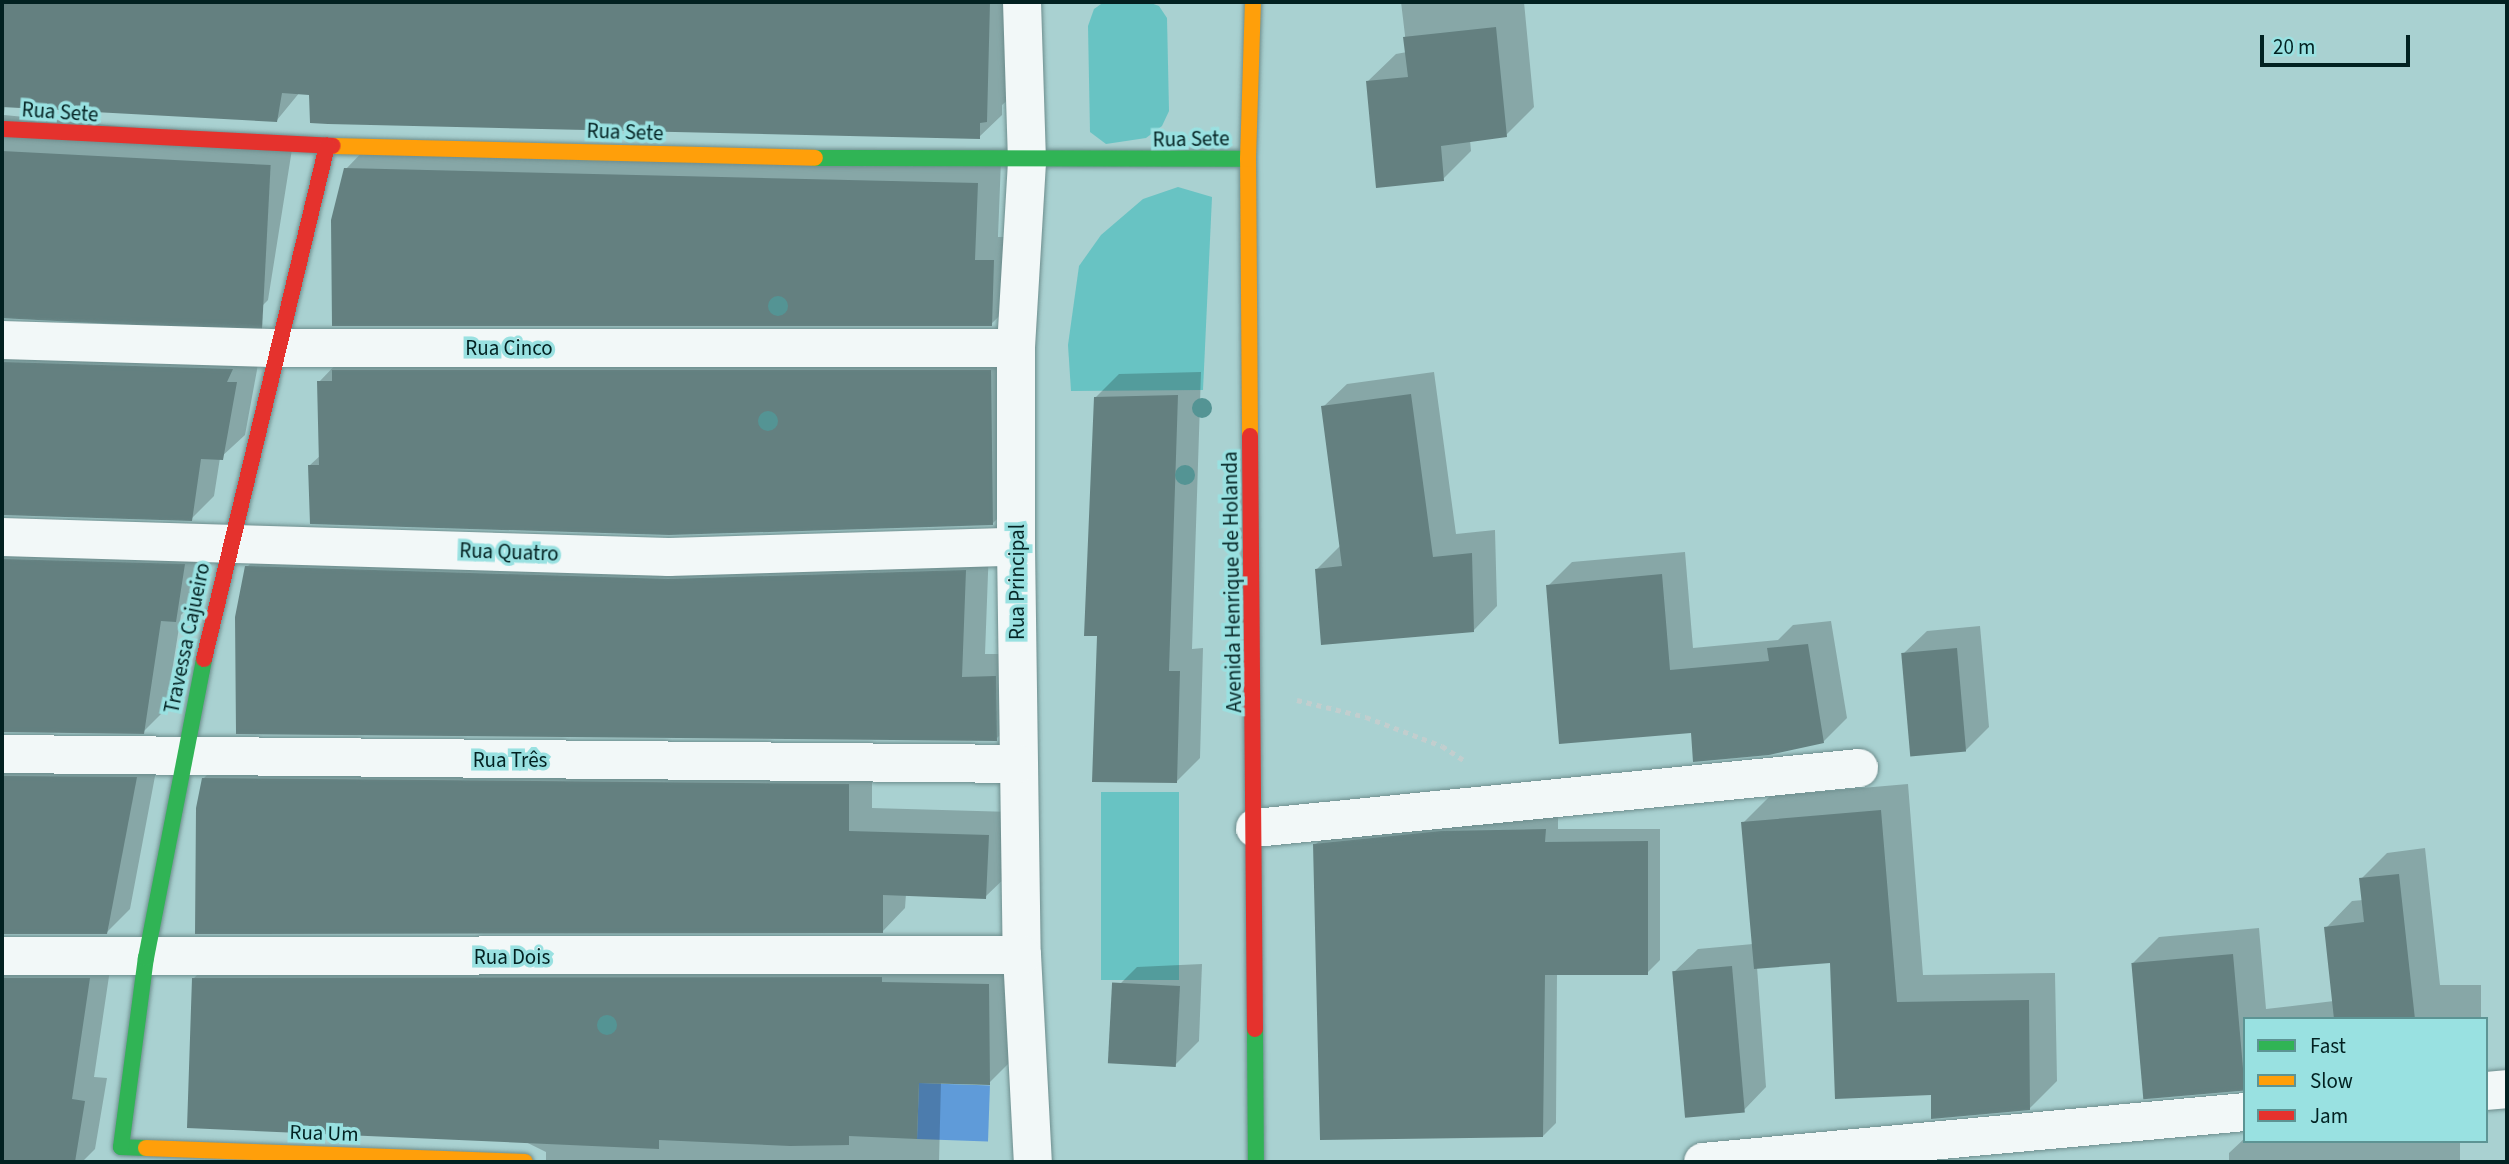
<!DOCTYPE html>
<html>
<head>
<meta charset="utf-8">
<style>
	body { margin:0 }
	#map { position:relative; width:2509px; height:1164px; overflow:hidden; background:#a9d1d1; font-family:"Source Sans 3",sans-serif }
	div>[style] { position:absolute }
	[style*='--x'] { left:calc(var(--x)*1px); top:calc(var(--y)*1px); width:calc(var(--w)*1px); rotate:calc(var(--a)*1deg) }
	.green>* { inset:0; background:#68c3c3; transform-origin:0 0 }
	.water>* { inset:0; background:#5f9bd9; transform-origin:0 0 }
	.shadow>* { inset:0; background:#0003 }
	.building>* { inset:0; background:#648080; transform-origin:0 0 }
	.path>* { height:4.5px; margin-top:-2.25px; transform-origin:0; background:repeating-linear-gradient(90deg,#c2cece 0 5px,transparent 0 10px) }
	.roads { filter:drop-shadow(0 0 2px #6d8d8d) drop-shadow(0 0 2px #6d8d8d) }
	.street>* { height:38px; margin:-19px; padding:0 19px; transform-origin:19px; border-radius:19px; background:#f2f8f8 }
	.fast>* { height:16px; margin:-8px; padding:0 8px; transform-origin:8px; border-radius:8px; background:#30b455 }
	.slow>* { height:16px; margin:-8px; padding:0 8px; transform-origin:8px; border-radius:8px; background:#ff9f0a }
	.jam>* { height:16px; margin:-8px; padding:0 8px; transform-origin:8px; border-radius:8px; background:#e5322d }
	.trees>* { width:20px; height:20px; margin:-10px; border-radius:50%; background:#549494 }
	span { translate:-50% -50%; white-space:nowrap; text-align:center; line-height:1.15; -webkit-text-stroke:7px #99e1e1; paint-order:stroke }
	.street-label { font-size:21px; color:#022121 }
	.frame { position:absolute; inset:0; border:4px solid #022121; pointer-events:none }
	.legend { position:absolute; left:2243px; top:1017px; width:245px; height:126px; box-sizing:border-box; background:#99e1e1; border:2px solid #5d9494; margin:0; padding:9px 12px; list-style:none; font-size:21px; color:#022121 }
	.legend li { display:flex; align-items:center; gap:14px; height:35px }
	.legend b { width:35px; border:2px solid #5d9494 }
	.scale { position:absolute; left:2260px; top:35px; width:150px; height:32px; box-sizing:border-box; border:4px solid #022121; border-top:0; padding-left:9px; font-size:21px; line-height:24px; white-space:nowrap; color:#022121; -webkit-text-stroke:5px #99e1e1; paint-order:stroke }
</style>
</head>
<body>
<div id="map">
	<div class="green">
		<i style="clip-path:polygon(1104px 2px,1148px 2px,1159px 6px,1167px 18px,1169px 111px,1162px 126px,1146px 138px,1106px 144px,1090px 132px,1088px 26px,1094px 9px)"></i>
		<i style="clip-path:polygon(1178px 187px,1212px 197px,1203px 390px,1071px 391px,1068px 345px,1079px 266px,1101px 235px,1143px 199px)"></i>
		<i style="left:1101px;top:792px;width:78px;height:188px"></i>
	</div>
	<div class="water">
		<i style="left:919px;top:1083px;width:71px;height:56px;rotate:2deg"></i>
	</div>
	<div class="shadow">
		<i style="clip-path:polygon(2px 2px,1012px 2px,1010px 98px,1002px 105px,1002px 115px,979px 137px,300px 92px,277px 120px,5px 106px,4px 115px,293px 143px,268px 300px,245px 323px,3px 316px,6px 328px,259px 359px,245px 435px,220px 458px,214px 496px,191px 519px,3px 513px,5px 525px,207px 542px,198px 598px,181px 615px,166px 709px,143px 732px,3px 730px,6px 743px,159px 755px,130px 909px,107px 932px,3px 932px,6px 945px,112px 956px,94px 1077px,107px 1078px,95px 1149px,82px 1162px,2px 1162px)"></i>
		<i style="clip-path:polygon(1401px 2px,1524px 2px,1534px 107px,1506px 135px,1470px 140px,1471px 151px,1443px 179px,1367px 82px,1396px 54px,1407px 52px)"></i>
		<i style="clip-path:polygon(369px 145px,1001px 160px,998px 237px,1017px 237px,1015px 301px,991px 324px,346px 169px)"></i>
		<i style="clip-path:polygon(1014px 347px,1016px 500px,993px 523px,310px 465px,321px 455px,319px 382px,342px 358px)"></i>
		<i style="clip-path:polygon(1201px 372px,1192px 649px,1203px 648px,1200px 758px,1176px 782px,1099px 635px,1096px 397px,1119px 374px)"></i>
		<i style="clip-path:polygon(1434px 372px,1456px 534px,1495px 530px,1497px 606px,1474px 630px,1317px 569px,1341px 545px,1323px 407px,1347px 384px)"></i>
		<i style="clip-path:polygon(271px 543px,989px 547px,985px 654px,1019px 654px,1020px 715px,996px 739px,247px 567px)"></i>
		<i style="clip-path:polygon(1685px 552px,1693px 648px,1778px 640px,1793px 625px,1831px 621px,1847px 718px,1823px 742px,1692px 731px,1548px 586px,1572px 562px)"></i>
		<i style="clip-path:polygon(1980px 626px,1989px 727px,1966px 750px,1903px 654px,1927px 631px)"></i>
		<i style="clip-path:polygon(227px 755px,872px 761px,872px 808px,1012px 812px,1009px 874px,985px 897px,906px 894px,905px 908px,882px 932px,203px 779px)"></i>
		<i style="clip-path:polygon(1908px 784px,1923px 975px,2055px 973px,2057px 1081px,2030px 1108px,1932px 1093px,1831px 961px,1757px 967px,1766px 1087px,1743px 1111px,1674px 972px,1698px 949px,1753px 944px,1743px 823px,1770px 796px)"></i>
		<i style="clip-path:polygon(1558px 817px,1558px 829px,1660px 829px,1660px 960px,1647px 973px,1557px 973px,1556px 1123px,1543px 1136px,1315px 845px,1328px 832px)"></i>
		<i style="clip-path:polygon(2425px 848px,2440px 985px,2481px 985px,2481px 1019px,2245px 1019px,2245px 1088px,2133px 963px,2159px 937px,2259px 928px,2266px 1009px,2334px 1001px,2326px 928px,2352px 901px,2363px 900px,2361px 879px,2387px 853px)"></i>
		<i style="clip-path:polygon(218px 955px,1011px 961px,1012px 1060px,989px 1083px,941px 1082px,939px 1162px,301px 1162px,311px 1152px,546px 1161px,546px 1152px,194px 978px)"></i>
		<i style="clip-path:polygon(1202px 964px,1199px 1041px,1175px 1065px,1113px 991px,1137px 967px)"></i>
		<i style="clip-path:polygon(2245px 1138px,2245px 1141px,2460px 1141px,2460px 1162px,2229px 1162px,2229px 1153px)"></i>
	</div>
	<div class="building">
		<i style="clip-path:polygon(2px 2px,990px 2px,987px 122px,980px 123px,980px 139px,328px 124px,310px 123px,309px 95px,282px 93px,277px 122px,2px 107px)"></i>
		<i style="clip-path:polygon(1496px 27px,1507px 137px,1441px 146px,1444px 181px,1376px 188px,1366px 81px,1408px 77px,1403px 37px)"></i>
		<i style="left:2px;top:151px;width:269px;height:167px;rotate:3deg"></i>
		<i style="clip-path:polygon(344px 168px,978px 183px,975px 260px,994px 260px,992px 326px,332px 326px,331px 220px)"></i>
		<i style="clip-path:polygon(2px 362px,233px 369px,227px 382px,237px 382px,223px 460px,201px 459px,192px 521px,2px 515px)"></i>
		<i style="clip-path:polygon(332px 370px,991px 370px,993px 525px,669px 535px,310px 524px,308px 465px,319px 465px,317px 381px,332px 381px)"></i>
		<i style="clip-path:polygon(1411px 394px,1433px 557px,1472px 553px,1474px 632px,1321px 645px,1315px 569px,1342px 566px,1321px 406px)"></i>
		<i style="clip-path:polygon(1178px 395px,1169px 671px,1180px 671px,1177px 783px,1092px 782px,1097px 636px,1084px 636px,1094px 397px)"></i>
		<i style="clip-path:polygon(2px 559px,185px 564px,176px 622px,161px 621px,144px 734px,2px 732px)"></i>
		<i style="clip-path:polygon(245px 566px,668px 579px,966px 570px,962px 677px,996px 676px,997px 741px,236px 734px,235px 617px)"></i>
		<i style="clip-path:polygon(1662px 574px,1670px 670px,1769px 661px,1767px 648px,1808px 644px,1824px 743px,1769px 755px,1693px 762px,1691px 733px,1559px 744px,1546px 585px)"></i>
		<i style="left:1957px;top:648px;width:104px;height:56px;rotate:85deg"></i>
		<i style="clip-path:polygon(2px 776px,137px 777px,107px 934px,2px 934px)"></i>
		<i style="clip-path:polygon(202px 778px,849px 784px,849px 831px,989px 835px,986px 899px,883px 895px,883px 933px,195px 934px,196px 808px)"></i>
		<i style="clip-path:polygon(1881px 810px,1897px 1002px,2029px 1000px,2030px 1110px,1931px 1119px,1931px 1095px,1835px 1099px,1830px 963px,1754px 969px,1741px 822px)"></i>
		<i style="clip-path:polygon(1546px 829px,1545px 842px,1648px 841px,1648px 975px,1545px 975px,1543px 1137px,1320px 1140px,1313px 844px,1441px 831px)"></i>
		<i style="clip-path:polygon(2399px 874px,2415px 1019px,2334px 1019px,2324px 927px,2364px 922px,2359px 878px)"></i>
		<i style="left:2233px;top:954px;width:137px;height:102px;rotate:85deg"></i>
		<i style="left:1732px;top:966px;width:147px;height:60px;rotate:85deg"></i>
		<i style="clip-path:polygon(882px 977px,882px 982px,989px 984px,990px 1085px,919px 1083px,917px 1139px,849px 1136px,849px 1145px,790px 1146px,659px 1140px,659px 1149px,187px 1128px,192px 978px)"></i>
		<i style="clip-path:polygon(2px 978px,90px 978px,72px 1099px,85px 1101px,75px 1162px,2px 1162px)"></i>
		<i style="left:1180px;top:986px;width:81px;height:68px;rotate:93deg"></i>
	</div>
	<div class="path">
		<i style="--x:1297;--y:700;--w:71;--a:13.8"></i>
		<i style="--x:1366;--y:717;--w:81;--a:20.9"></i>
		<i style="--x:1442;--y:746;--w:27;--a:33"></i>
	</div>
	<div class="roads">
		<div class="street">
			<i style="--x:1022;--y:2;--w:160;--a:88.2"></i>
			<i style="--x:1027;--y:162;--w:186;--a:93.4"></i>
			<i style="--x:1016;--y:348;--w:199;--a:90"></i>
			<i style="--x:1016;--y:547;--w:408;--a:89.2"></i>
			<i style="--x:1022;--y:955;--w:207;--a:87"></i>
			<i style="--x:2;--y:340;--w:277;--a:1.7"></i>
			<i style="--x:279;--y:348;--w:737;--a:0"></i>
			<i style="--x:2;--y:537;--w:667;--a:1.72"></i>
			<i style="--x:669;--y:557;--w:347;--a:-1.7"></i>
			<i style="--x:2;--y:754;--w:1016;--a:0.56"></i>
			<i style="--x:1255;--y:828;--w:607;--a:-5.67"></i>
			<i style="--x:2;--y:956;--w:1020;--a:-0.06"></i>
			<i style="--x:2486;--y:1091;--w:21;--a:-5"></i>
			<i style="--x:1703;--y:1162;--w:544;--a:-5.27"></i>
		</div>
		<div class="fast">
			<i style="--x:815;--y:158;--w:433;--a:0.1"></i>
			<i style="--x:1255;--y:1029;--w:133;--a:89.6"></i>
			<i style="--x:146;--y:1148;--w:25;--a:-178"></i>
			<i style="--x:121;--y:1147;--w:191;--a:-82.5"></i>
			<i style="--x:146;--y:958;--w:305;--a:-79"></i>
		</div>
		<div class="slow">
			<i style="--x:333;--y:146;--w:482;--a:1.4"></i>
			<i style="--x:1250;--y:436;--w:277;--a:-90.4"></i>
			<i style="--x:1248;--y:159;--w:157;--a:-88.2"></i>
			<i style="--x:146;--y:1148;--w:379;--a:2.1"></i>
		</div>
		<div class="jam">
			<i style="--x:2;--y:129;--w:331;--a:2.9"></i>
			<i style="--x:1250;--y:436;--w:593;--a:89.52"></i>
			<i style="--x:204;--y:659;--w:528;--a:-76.52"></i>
		</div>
	</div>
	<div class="trees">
		<i style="left:778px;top:306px"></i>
		<i style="left:1202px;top:408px"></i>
		<i style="left:768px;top:421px"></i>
		<i style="left:1185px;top:475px"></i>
		<i style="left:607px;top:1025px"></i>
	</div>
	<div class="street-label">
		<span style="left:60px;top:112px;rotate:4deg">Rua Sete</span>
		<span style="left:625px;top:132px;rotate:2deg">Rua Sete</span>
		<span style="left:1191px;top:139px;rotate:-1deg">Rua Sete</span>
		<span style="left:509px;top:348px">Rua Cinco</span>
		<span style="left:509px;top:552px;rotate:2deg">Rua Quatro</span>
		<span style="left:1017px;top:582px;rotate:-90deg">Rua Principal</span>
		<span style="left:1232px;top:582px;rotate:-91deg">Avenida Henrique de Holanda</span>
		<span style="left:187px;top:638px;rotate:-78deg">Travessa Cajueiro</span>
		<span style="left:510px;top:760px">Rua Três</span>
		<span style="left:512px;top:957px">Rua Dois</span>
		<span style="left:324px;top:1133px;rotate:2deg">Rua Um</span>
	</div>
	<div class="frame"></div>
	<ul class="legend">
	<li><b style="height:9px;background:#30b455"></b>Fast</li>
	<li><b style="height:9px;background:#ff9f0a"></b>Slow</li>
	<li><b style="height:9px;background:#e5322d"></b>Jam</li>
	</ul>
	<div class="scale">20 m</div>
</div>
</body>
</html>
